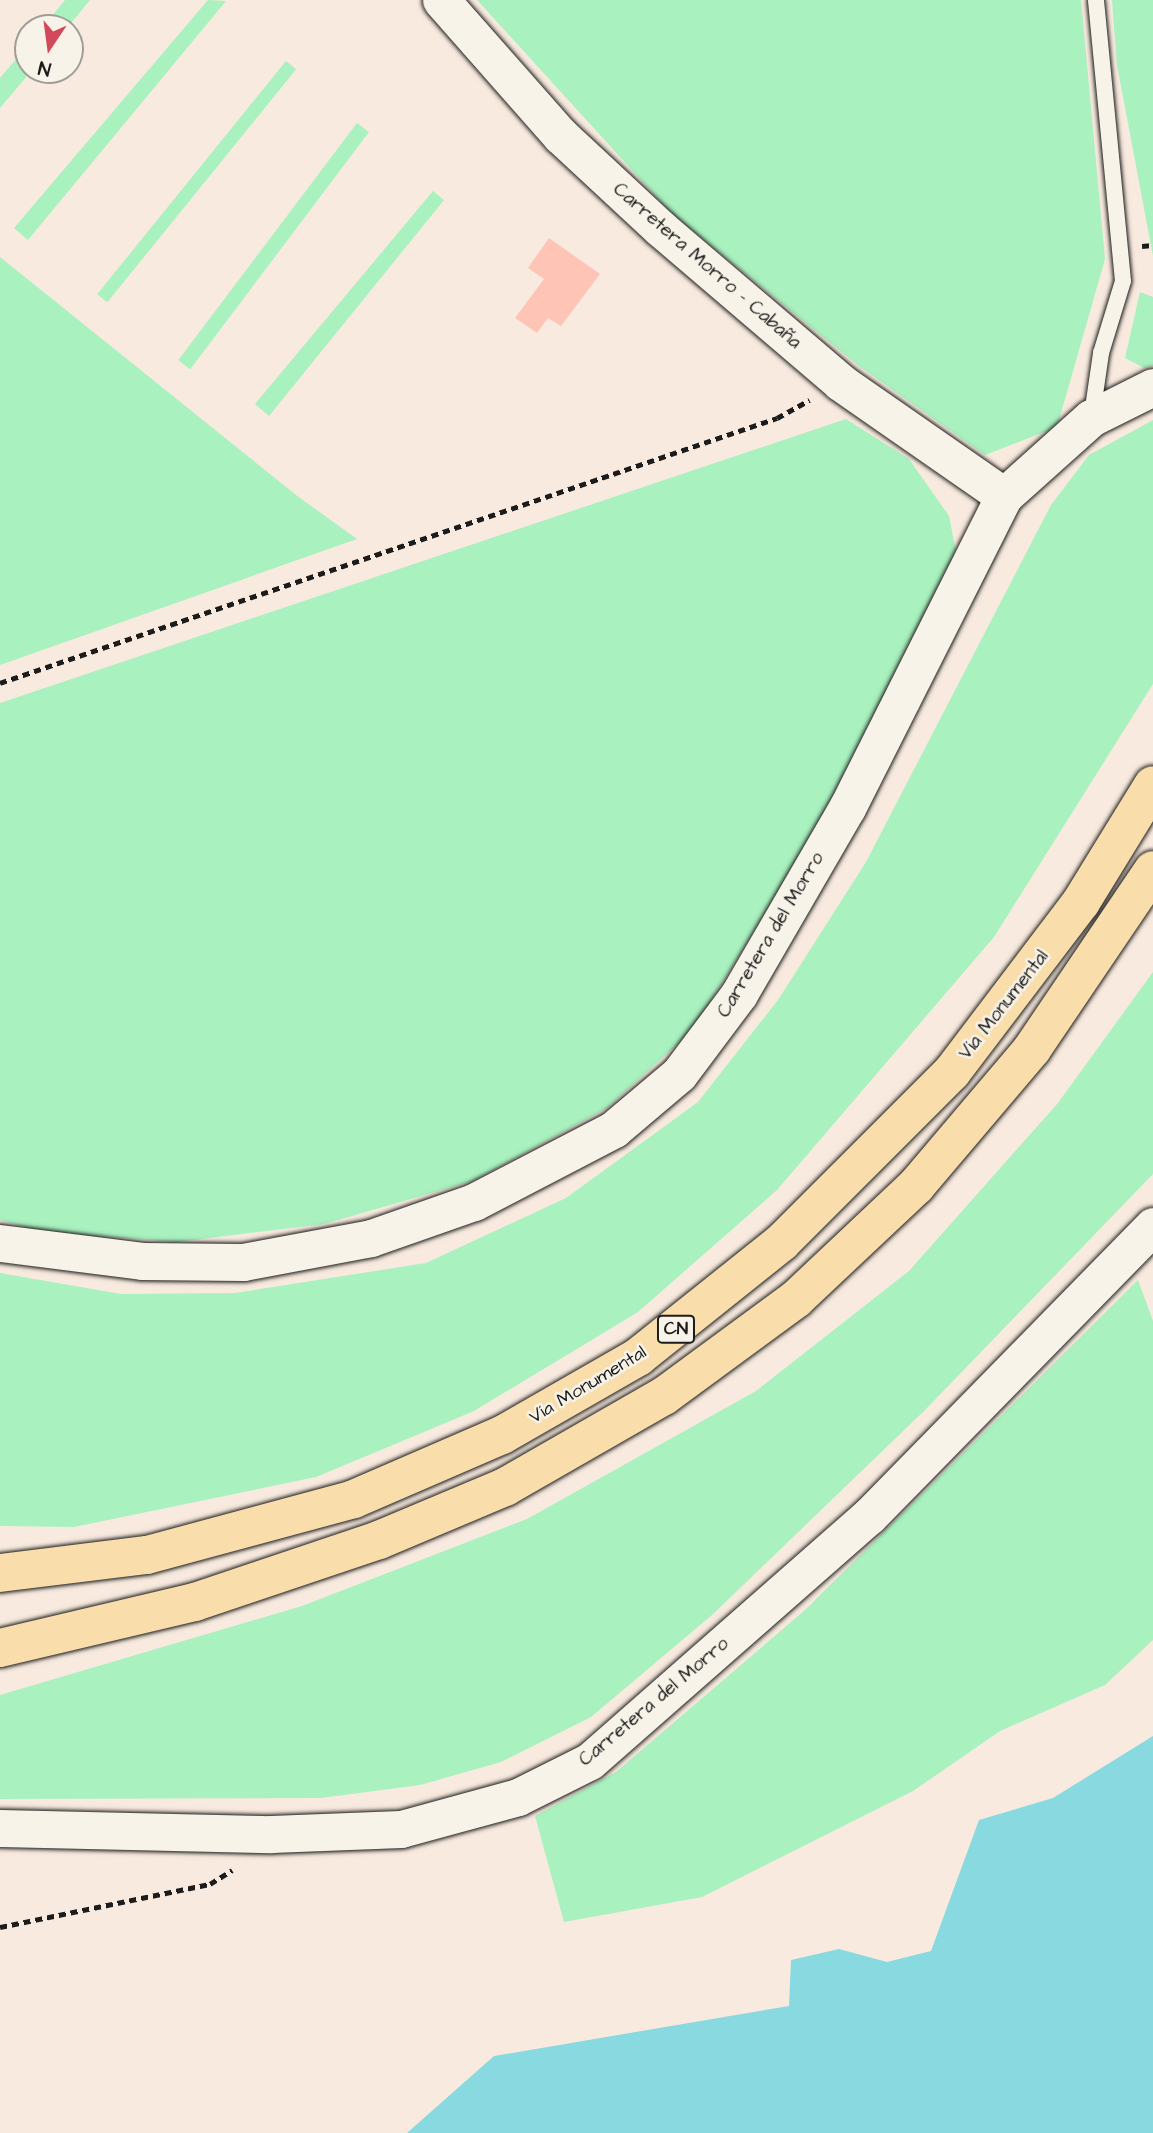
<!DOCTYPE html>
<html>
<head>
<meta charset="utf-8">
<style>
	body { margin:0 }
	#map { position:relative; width:1153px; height:2133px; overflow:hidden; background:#f8eade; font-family:"Architects Daughter",sans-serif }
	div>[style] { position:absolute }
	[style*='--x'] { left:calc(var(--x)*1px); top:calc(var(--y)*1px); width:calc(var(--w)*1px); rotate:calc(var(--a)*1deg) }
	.green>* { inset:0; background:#a9f1bf; transform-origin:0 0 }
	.water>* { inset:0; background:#88d9e0 }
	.building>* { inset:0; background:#fec4b6 }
	.path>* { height:4.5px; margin-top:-2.25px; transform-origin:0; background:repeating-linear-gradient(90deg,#1c1c1c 0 7px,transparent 0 12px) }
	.roads { filter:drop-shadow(0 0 2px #1c1c1c) drop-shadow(0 0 2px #1c1c1c) }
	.service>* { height:16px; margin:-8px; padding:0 8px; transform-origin:8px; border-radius:8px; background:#f7f3e8 }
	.tertiary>* { height:37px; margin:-18.5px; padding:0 18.5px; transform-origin:18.5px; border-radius:18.5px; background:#f7f3e8 }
	.motorway>* { height:38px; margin:-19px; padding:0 19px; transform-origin:19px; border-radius:19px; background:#f9ddab }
	span { translate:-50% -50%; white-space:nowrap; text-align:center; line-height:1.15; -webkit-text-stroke:5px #f7f3e8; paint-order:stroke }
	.shield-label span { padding:2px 5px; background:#f7f3e8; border:2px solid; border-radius:5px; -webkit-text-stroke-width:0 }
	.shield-label { font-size:18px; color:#1c1c1c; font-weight:700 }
	.street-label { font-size:19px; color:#1c1c1c }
	.north { position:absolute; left:14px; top:14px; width:70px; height:70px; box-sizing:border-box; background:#f7f3e8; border:2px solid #9f9d96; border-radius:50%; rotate:193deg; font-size:19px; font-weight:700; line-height:28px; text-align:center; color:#1c1c1c }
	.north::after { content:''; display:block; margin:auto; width:24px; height:32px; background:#d1495b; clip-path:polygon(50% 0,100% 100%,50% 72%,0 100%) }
</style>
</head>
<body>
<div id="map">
	<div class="green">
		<i style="clip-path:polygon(65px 0,90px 0,67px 28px,42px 28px)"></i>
		<i style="clip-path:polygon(208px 0,226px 1px,28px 240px,14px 228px)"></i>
		<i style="clip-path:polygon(477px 0,1081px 0,1105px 259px,1057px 427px,985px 455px,859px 366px,672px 214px)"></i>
		<i style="clip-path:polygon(1112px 0,1153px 0,1153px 256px,1117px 65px)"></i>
		<i style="clip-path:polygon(28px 45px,32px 70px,0 108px,0 78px)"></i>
		<i style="left:286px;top:61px;width:13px;height:300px;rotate:39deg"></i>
		<i style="left:357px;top:123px;width:15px;height:297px;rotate:37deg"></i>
		<i style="clip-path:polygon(433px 191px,444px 200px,269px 416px,255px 404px)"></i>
		<i style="clip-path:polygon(0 257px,296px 495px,357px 539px,0 665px)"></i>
		<i style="clip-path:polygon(1140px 292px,1153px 297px,1153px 366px,1144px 368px,1125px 358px)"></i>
		<i style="clip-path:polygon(846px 419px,909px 459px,949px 516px,956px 552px,945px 588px,796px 863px,693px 1030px,607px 1108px,473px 1181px,324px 1224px,177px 1242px,41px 1232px,0 1220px,0 703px)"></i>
		<i style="clip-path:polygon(1153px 420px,1153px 684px,994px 937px,777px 1190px,638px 1312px,474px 1411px,316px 1477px,74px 1527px,0 1526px,0 1273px,121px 1294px,235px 1293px,426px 1263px,566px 1198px,698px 1102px,778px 1000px,866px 862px,1051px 505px,1089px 455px)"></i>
		<i style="clip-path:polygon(1153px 972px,1153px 1174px,925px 1410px,712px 1615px,591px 1717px,501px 1762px,420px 1785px,321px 1798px,0 1799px,0 1695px,302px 1606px,527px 1519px,756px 1391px,909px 1271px,1058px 1103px)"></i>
		<i style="clip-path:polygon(1138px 1280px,1153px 1321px,1153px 1640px,1105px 1685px,1000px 1731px,913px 1791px,702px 1897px,564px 1922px,535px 1816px,616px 1772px,805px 1610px)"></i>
	</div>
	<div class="water">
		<i style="clip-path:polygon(1153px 1736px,1153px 2133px,407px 2133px,494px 2056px,789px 2006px,791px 1960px,839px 1949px,887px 1962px,931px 1951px,979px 1820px,1053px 1798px)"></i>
	</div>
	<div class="building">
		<i style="clip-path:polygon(549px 238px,600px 274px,561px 326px,548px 318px,537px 333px,515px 318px,544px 279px,528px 268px)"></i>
	</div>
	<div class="path">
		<i style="--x:1142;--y:246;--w:11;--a:-5"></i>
		<i style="--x:0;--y:683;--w:821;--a:-18.83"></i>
		<i style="--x:777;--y:418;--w:37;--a:-29"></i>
		<i style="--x:0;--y:1927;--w:214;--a:-11.6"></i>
		<i style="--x:210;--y:1884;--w:26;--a:-32"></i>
	</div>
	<div class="roads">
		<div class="service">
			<i style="--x:1092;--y:415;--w:63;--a:-81.7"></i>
			<i style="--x:1101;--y:353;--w:75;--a:-73"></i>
			<i style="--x:1123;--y:281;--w:282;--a:-95.5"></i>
		</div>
		<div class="tertiary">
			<i style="--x:441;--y:0;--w:181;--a:48.6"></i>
			<i style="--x:561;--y:136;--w:135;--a:42.9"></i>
			<i style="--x:660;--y:228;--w:237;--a:40.5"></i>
			<i style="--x:840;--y:382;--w:200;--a:34.8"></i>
			<i style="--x:0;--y:1243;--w:143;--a:7.2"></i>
			<i style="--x:142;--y:1261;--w:101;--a:0.6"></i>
			<i style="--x:243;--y:1262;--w:130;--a:-10.6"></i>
			<i style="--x:371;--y:1238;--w:109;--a:-19.3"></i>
			<i style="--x:474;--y:1202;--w:158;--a:-27.5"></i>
			<i style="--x:614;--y:1129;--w:85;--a:-40.2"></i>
			<i style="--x:679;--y:1074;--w:100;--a:-53.1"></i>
			<i style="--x:739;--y:994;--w:215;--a:-59.9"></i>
			<i style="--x:847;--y:808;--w:349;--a:-63.3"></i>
			<i style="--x:1004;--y:496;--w:117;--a:-41.9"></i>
			<i style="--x:1091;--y:418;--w:69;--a:-26.6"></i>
			<i style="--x:0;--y:1828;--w:271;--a:1.3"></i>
			<i style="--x:271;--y:1834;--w:130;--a:-2.2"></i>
			<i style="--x:401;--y:1829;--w:121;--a:-15.3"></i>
			<i style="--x:518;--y:1797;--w:80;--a:-26.6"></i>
			<i style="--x:590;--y:1761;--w:371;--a:-41.3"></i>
			<i style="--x:869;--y:1516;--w:406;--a:-45.6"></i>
		</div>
		<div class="motorway">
			<i style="--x:0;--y:1573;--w:148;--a:-7"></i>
			<i style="--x:147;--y:1555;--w:214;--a:-15.1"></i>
			<i style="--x:354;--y:1499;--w:161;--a:-23.4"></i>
			<i style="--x:502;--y:1435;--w:157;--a:-29.8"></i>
			<i style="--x:638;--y:1357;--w:184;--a:-38.6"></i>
			<i style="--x:782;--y:1242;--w:240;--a:-45"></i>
			<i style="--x:952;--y:1072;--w:213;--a:-52.8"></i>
			<i style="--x:1081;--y:902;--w:137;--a:-58.4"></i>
			<i style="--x:0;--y:1648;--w:200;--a:-13.3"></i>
			<i style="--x:195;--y:1602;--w:194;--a:-18.6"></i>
			<i style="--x:379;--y:1540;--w:137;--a:-22.8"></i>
			<i style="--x:505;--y:1487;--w:183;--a:-29.8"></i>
			<i style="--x:664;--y:1396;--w:164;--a:-36.3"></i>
			<i style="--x:796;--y:1299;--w:165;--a:-43.3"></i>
			<i style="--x:916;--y:1186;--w:180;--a:-49.7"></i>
			<i style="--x:1032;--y:1049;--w:216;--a:-55.9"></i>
		</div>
	</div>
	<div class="shield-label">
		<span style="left:676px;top:1329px">CN</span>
	</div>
	<div class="street-label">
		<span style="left:707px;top:266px;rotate:41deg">Carretera Morro - Cabaña</span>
		<span style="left:771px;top:935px;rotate:-59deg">Carretera del Morro</span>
		<span style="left:1004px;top:1005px;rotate:-52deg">Vía Monumental</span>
		<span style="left:588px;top:1385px;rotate:-31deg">Vía Monumental</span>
		<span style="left:654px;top:1702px;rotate:-40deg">Carretera del Morro</span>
	</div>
	<div class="north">N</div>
</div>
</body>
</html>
